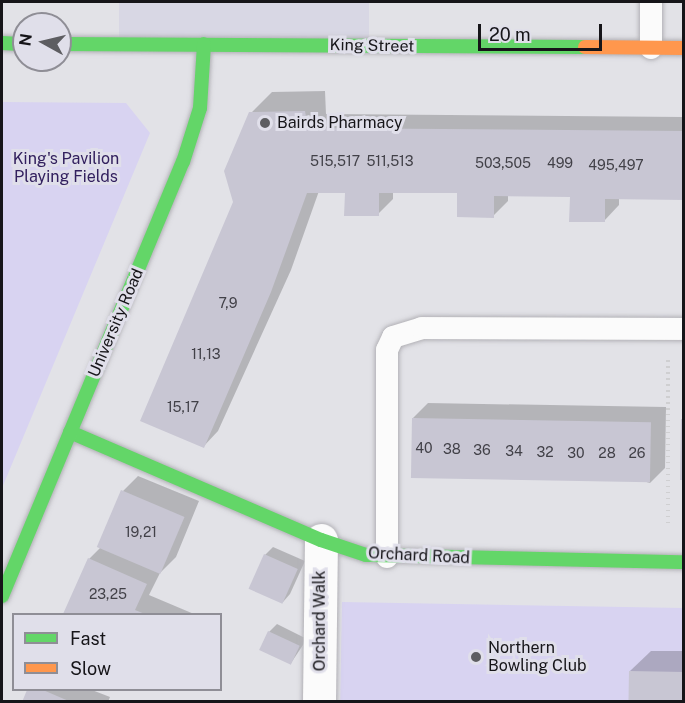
<!DOCTYPE html>
<html>
<head>
<meta charset="utf-8">
<style>
	body { margin:0 }
	#map { position:relative; width:685px; height:703px; overflow:hidden; background:#e2e2e7; font-family:"Public Sans",sans-serif }
	div>[style] { position:absolute }
	[style*='--x'] { left:calc(var(--x)*1px); top:calc(var(--y)*1px); width:calc(var(--w)*1px); rotate:calc(var(--a)*1deg) }
	.built>* { inset:0; background:#d8d7e4; transform-origin:0 0 }
	.green>* { inset:0; background:#d8d3f1; transform-origin:0 0 }
	.shadow>* { inset:0; background:#0003 }
	.building>* { inset:0; background:#c8c6d3; transform-origin:0 0 }
	.path>* { height:4px; margin-top:-2px; transform-origin:0; background:repeating-linear-gradient(90deg,#cfcfd1 0 1.5px,transparent 0 6px) }
	.roads { filter:drop-shadow(0 0 2px #b2b1b6) drop-shadow(0 0 2px #b2b1b6) }
	.lane>* { height:22px; margin:-11px; padding:0 11px; transform-origin:11px; border-radius:11px; background:#fbfbfb }
	.street>* { height:33px; margin:-16.5px; padding:0 16.5px; transform-origin:16.5px; border-radius:16.5px; background:#fbfbfb }
	.fast>* { height:14px; margin:-7px; padding:0 7px; transform-origin:7px; border-radius:7px; background:#63d668 }
	.slow>* { height:14px; margin:-7px; padding:0 7px; transform-origin:7px; border-radius:7px; background:#ff974d }
	.dots>* { width:16px; height:16px; translate:-50% -50%; box-sizing:border-box; border:3px solid #e0dfea; border-radius:50% }
	span { translate:-50% -50%; white-space:nowrap; text-align:center; line-height:1.15; -webkit-text-stroke:6px #e0dfea; paint-order:stroke }
	.number-label { font-size:14px; color:#424148 }
	.number-label span { -webkit-text-stroke-width:0 }
	.street-label { font-size:16px; color:#161519 }
	.poi-label { font-size:16px; color:#161519 }
	.left { translate:0 -50%; text-align:left }
	.park-label { font-size:16px; color:#32205e }
	.frame { position:absolute; inset:0; border:3px solid #161519; pointer-events:none }
	.legend { position:absolute; left:12px; top:613px; width:210px; height:78px; box-sizing:border-box; background:#e0dfea; border:2px solid #8f8e96; margin:0; padding:8px 10px; list-style:none; font-size:18px; color:#161519 }
	.legend li { display:flex; align-items:center; gap:12px; height:30px }
	.legend b { width:30px; border:2px solid #8f8e96 }
	.north { position:absolute; left:12px; top:12px; width:60px; height:60px; box-sizing:border-box; background:#e0dfea; border:2px solid #8f8e96; border-radius:50%; rotate:278deg; font-size:16px; font-weight:700; line-height:24px; text-align:center; color:#161519 }
	.north::after { content:''; display:block; margin:auto; width:21px; height:27px; background:#5d5d61; clip-path:polygon(50% 0,100% 100%,50% 72%,0 100%) }
	.scale { position:absolute; left:478px; top:24px; width:124px; height:27px; box-sizing:border-box; border:3px solid #161519; border-top:0; padding-left:8px; font-size:18px; line-height:21px; white-space:nowrap; color:#161519; -webkit-text-stroke:4px #e0dfea; paint-order:stroke }
</style>
</head>
<body>
<div id="map">
	<div class="built">
		<i style="left:119px;top:2px;width:250px;height:37px"></i>
	</div>
	<div class="green">
		<i style="clip-path:polygon(2px 102px,126px 103px,150px 133px,2px 488px)"></i>
		<i style="left:342px;top:602px;width:341px;height:99px;rotate:1deg"></i>
	</div>
	<div class="shadow">
		<i style="clip-path:polygon(325px 91px,326px 114px,684px 117px,684px 198px,619px 198px,619px 205px,604px 221px,571px 195px,508px 194px,508px 201px,493px 216px,459px 192px,393px 191px,393px 199px,378px 214px,346px 191px,319px 191px,291px 270px,218px 431px,203px 447px,234px 202px,251px 113px,272px 92px)"></i>
		<i style="clip-path:polygon(428px 403px,666px 407px,665px 468px,650px 483px,413px 418px)"></i>
		<i style="clip-path:polygon(138px 476px,199px 501px,176px 557px,160px 573px,149px 595px,194px 614px,65px 614px,89px 559px,101px 547px,123px 491px)"></i>
		<i style="clip-path:polygon(273px 547px,305px 561px,290px 594px,283px 602px,265px 555px)"></i>
		<i style="clip-path:polygon(277px 624px,307px 639px,291px 663px,269px 632px)"></i>
		<i style="clip-path:polygon(651px 651px,684px 651px,684px 702px,630px 671px)"></i>
		<i style="clip-path:polygon(29px 690px,92px 690px,110px 697px,108px 702px,23px 702px)"></i>
	</div>
	<div class="building">
		<i style="clip-path:polygon(305px 111px,308px 128px,684px 131px,684px 200px,605px 199px,605px 222px,569px 222px,570px 197px,494px 196px,494px 218px,457px 217px,457px 193px,379px 193px,379px 216px,344px 216px,345px 193px,307px 193px,271px 292px,204px 448px,140px 421px,233px 202px,224px 171px,249px 112px)"></i>
		<i style="left:412px;top:418px;width:239px;height:60px;rotate:1deg"></i>
		<i style="clip-path:polygon(681px 419px,684px 419px,684px 480px,680px 480px)"></i>
		<i style="left:121px;top:490px;width:69px;height:62px;rotate:23deg"></i>
		<i style="left:264px;top:554px;width:37px;height:38px;rotate:24deg"></i>
		<i style="clip-path:polygon(88px 558px,147px 584px,135px 610px,145px 614px,63px 614px)"></i>
		<i style="left:268px;top:631px;width:35px;height:21px;rotate:25deg"></i>
		<i style="left:629px;top:671px;width:55px;height:31px;rotate:1deg"></i>
		<i style="clip-path:polygon(27px 690px,43px 690px,71px 702px,22px 702px)"></i>
	</div>
	<div class="path">
		<i style="--x:668;--y:360;--w:164;--a:90"></i>
	</div>
	<div class="roads">
		<div class="lane">
			<i style="--x:651;--y:2;--w:46;--a:90"></i>
			<i style="--x:387;--y:557;--w:207;--a:-90"></i>
			<i style="--x:387;--y:350;--w:14;--a:-65"></i>
			<i style="--x:393;--y:337;--w:30;--a:-17"></i>
			<i style="--x:422;--y:328;--w:262;--a:0.2"></i>
		</div>
		<div class="street">
			<i style="--x:319;--y:702;--w:162;--a:-89.3"></i>
		</div>
		<div class="fast">
			<i style="--x:2;--y:43;--w:22;--a:3"></i>
			<i style="--x:60;--y:44;--w:525;--a:0.33"></i>
			<i style="--x:70;--y:432;--w:273;--a:23.3"></i>
			<i style="--x:321;--y:540;--w:47;--a:18.4"></i>
			<i style="--x:366;--y:555;--w:318;--a:1.3"></i>
			<i style="--x:2;--y:596;--w:470;--a:-67.4"></i>
			<i style="--x:183;--y:162;--w:57;--a:-72.5"></i>
			<i style="--x:200;--y:108;--w:64;--a:-86.4"></i>
		</div>
		<div class="slow">
			<i style="--x:585;--y:47;--w:99;--a:0.6"></i>
		</div>
	</div>
	<div class="dots">
		<i style="left:265px;top:123px;background:#5d5d61"></i>
		<i style="left:476px;top:657px;background:#5d5d61"></i>
	</div>
	<div class="number-label">
		<span style="left:335px;top:161px">515,517</span>
		<span style="left:390px;top:161px">511,513</span>
		<span style="left:503px;top:163px">503,505</span>
		<span style="left:560px;top:163px">499</span>
		<span style="left:616px;top:165px">495,497</span>
		<span style="left:228px;top:303px">7,9</span>
		<span style="left:206px;top:354px">11,13</span>
		<span style="left:183px;top:407px">15,17</span>
		<span style="left:424px;top:448px">40</span>
		<span style="left:452px;top:449px">38</span>
		<span style="left:482px;top:450px">36</span>
		<span style="left:514px;top:451px">34</span>
		<span style="left:545px;top:452px">32</span>
		<span style="left:576px;top:453px">30</span>
		<span style="left:607px;top:453px">28</span>
		<span style="left:637px;top:453px">26</span>
		<span style="left:141px;top:532px">19,21</span>
		<span style="left:108px;top:594px">23,25</span>
	</div>
	<div class="street-label">
		<span style="left:372px;top:46px;rotate:1deg">King Street</span>
		<span style="left:116px;top:323px;rotate:-67deg">University Road</span>
		<span style="left:419px;top:556px;rotate:3deg">Orchard Road</span>
		<span style="left:320px;top:621px;rotate:-90deg">Orchard Walk</span>
	</div>
	<div class="poi-label">
		<span class="left" style="left:277px;top:123px">Bairds Pharmacy</span>
		<span class="left" style="left:488px;top:657px">Northern<br>Bowling Club</span>
	</div>
	<div class="park-label">
		<span style="left:66px;top:168px">King's Pavilion<br>Playing Fields</span>
	</div>
	<div class="frame"></div>
	<ul class="legend">
	<li><b style="height:8px;background:#63d668"></b>Fast</li>
	<li><b style="height:8px;background:#ff974d"></b>Slow</li>
	</ul>
	<div class="north">N</div>
	<div class="scale">20 m</div>
</div>
</body>
</html>
